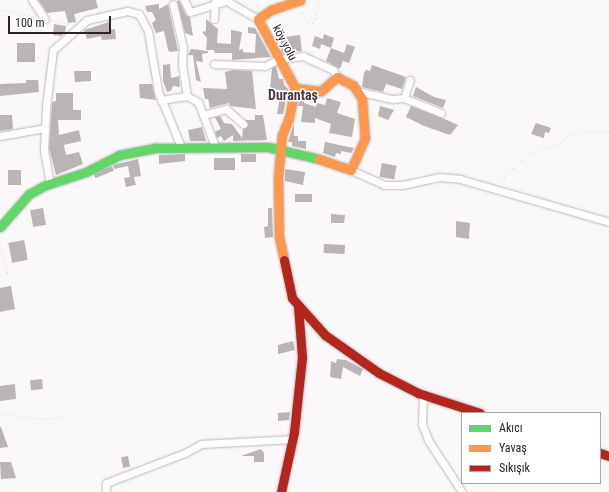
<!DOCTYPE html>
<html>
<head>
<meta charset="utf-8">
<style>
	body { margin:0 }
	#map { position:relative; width:609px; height:492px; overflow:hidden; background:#fbf8f9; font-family:"Roboto Condensed",sans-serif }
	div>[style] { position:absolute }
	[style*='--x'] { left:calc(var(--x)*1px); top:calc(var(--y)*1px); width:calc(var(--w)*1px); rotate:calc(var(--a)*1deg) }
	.building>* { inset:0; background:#bbb4b7; transform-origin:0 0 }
	.path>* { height:1px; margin-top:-0.5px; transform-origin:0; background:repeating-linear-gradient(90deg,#d8d6d6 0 1px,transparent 0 4px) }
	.roads { filter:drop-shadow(0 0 1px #bdb8ba) drop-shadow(0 0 1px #bdb8ba) }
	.street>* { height:7px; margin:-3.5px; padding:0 3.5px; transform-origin:3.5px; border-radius:3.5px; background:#fefefe }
	.fast>* { height:9px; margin:-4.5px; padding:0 4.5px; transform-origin:4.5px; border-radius:4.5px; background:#63d668 }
	.slow>* { height:9px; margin:-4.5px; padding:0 4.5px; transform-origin:4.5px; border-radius:4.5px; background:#ff974d }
	.jam>* { height:9px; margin:-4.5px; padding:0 4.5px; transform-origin:4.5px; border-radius:4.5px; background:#b3261e }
	span { translate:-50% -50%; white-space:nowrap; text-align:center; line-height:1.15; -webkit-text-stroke:3px #fff; paint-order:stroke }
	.street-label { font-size:12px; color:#2d2327 }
	.quarter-label { font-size:14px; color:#4a363e; font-weight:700 }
	.legend { position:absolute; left:461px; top:412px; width:140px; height:72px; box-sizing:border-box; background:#fff; border:1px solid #aba7a9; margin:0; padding:5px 7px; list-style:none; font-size:12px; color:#2d2327 }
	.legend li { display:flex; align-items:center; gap:8px; height:20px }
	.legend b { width:20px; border:1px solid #aba7a9 }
	.scale { position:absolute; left:8px; top:16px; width:103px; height:18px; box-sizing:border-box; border:2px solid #2d2327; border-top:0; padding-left:5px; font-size:12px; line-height:14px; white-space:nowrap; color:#2d2327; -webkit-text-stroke:3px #fff; paint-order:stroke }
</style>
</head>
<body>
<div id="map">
	<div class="building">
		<i style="clip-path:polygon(38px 0,96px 0,98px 8px,74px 14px,76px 22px,68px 23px,65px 11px,47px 13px)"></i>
		<i style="clip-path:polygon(179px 0,186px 15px,190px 17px,193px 36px,185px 33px,177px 1px)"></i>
		<i style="clip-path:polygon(159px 4px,159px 9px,168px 4px,178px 51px,170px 52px,168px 50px,164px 31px,156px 33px,152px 23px,156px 20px,152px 12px,147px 12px,145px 6px)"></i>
		<i style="clip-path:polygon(206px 19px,218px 29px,217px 43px,231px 44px,231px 30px,242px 32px,239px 50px,243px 49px,243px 52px,255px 53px,256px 34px,248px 33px,248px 27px,255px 28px,271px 57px,232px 60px,232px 53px,215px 53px,214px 50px,206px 50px,207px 38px,202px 32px,206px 31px)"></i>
		<i style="clip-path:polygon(109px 22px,109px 30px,115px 29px,116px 39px,102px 40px,101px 36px,87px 39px,84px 30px)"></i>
		<i style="clip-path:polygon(54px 24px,66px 26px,65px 33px,61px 36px,53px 35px)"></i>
		<i style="clip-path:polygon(324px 34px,334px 38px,331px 48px,321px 44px,320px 49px,312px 46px,315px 36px,323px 39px)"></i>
		<i style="left:300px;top:35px;width:16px;height:20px;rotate:83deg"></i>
		<i style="left:17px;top:43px;width:18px;height:19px"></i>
		<i style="clip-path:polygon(347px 44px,355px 47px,349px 63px,343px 61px,340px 69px,326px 61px,331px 48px,344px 53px)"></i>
		<i style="clip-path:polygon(191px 49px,208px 51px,208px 53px,202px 54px,203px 62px,196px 61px,201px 82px,196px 80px,193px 55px,188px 55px)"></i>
		<i style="clip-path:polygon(170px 64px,171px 78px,179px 76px,180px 87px,173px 86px,171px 91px,167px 92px,163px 81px,163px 65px)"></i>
		<i style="clip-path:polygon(372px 65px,406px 77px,402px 89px,386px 84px,383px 92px,362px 87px,364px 73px,366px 70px,370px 71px)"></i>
		<i style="clip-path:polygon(276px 66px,279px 79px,283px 79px,284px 85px,288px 89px,283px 114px,277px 114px,281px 90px,270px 89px,272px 68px)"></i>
		<i style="clip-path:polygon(233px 70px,252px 71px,256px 109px,230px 106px,229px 103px,210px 108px,208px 99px,205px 99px,203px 88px,227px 89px,225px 72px)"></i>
		<i style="clip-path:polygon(74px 71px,91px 71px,91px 81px,75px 82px)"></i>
		<i style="clip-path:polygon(26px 80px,38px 80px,39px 92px,0 96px,0 84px,26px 83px)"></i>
		<i style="clip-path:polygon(139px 84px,152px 84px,156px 100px,140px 98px)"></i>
		<i style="clip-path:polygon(416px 87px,434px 97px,446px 100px,443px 108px,413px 96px)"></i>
		<i style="clip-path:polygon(56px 93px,73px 93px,73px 110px,81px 110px,81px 120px,58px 120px,59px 135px,79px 130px,81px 141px,64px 145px,66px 155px,79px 152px,83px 164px,56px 175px,49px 148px,52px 102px,56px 101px)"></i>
		<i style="clip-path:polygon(300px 95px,305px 96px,304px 103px,316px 107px,317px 103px,325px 105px,327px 98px,341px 102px,337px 113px,355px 119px,352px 137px,329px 133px,331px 124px,315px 118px,315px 123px,301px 122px,303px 106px,298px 106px)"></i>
		<i style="clip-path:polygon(380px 106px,394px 110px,388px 120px,378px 116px)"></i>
		<i style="clip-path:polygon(411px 106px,442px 118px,458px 125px,450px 135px,424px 126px,406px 117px)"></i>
		<i style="clip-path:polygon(0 115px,12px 115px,13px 129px,0 131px)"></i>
		<i style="clip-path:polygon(255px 115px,263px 115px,267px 140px,233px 141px,233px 135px,224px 141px,221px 136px,217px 138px,215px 132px,221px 129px,215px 117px,220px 116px,224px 123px,232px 124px,242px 138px,243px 129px,248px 125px,245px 120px,255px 120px)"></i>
		<i style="clip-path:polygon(294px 123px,294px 136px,298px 136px,298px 141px,306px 141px,306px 149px,292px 146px,292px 142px,288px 142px)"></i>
		<i style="clip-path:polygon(536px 123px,551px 128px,549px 133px,545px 132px,544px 138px,531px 134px)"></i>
		<i style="clip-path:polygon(202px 127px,206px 141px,190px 141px,188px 130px)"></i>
		<i style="clip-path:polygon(325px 142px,354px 148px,351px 153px,341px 151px,341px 154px,336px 153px,335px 157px,323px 153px)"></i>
		<i style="clip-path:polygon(185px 154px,185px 161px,159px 164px,159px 155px)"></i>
		<i style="left:241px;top:154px;width:15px;height:8px"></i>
		<i style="left:214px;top:158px;width:21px;height:12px"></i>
		<i style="clip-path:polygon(138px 159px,141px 176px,134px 177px,136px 185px,126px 187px,124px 178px,130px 177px,128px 166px,114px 169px,113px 165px)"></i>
		<i style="left:382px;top:163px;width:15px;height:14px;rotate:11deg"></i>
		<i style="left:112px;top:166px;width:5px;height:20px;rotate:68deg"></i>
		<i style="clip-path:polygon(285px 169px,305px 172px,303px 185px,285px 181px)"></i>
		<i style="left:8px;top:170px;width:13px;height:15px"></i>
		<i style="left:295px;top:194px;width:17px;height:8px"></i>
		<i style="left:43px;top:208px;width:17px;height:13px;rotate:80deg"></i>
		<i style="clip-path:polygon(268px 208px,272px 208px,273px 237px,265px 238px,264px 227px,268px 226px)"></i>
		<i style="clip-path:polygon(331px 214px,345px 215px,344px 223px,331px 223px)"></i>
		<i style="clip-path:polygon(456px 221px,470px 223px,469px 239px,456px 237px)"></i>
		<i style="left:24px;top:240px;width:20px;height:16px;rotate:79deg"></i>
		<i style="left:324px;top:244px;width:21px;height:9px;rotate:3deg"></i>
		<i style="clip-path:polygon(11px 286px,15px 309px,0 312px,0 288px)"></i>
		<i style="clip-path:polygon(293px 341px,295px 350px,278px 354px,278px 345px)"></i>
		<i style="clip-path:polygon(337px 359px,346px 360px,363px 369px,360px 376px,343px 367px,341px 379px,330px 377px,331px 361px,336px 363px)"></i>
		<i style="left:42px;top:379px;width:10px;height:12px;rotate:84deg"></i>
		<i style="clip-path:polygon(15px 384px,16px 399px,0 401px,0 386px)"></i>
		<i style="clip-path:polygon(290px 412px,289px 420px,278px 421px,278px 413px)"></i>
		<i style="clip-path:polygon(0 427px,1px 427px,8px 447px,0 448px)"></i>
		<i style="clip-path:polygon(261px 449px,264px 453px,264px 462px,254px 462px,254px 456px,241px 456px)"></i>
		<i style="left:128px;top:456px;width:11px;height:7px;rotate:80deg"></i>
		<i style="clip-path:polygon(0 462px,11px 462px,16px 478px,1px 479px)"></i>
	</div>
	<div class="path">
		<i style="--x:299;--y:9;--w:16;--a:55"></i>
		<i style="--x:308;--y:22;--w:5;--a:11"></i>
		<i style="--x:313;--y:23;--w:17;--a:-69"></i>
		<i style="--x:319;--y:7;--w:7;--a:-98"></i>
		<i style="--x:0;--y:10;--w:36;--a:10"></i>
		<i style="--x:52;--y:20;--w:19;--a:16"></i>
		<i style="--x:498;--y:182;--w:43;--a:-42.2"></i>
		<i style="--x:530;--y:153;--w:28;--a:-17"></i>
		<i style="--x:557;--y:145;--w:14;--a:-39"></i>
		<i style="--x:568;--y:136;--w:17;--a:-17"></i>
		<i style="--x:584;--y:131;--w:25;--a:2"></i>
		<i style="--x:0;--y:245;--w:34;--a:75"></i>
		<i style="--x:0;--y:413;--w:42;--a:8.1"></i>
		<i style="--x:42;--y:419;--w:25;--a:-5"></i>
	</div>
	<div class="roads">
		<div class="street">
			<i style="--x:32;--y:0;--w:23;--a:56"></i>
			<i style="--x:184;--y:0;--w:13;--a:63"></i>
			<i style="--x:190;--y:12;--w:37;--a:-17"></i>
			<i style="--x:225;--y:0;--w:38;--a:30"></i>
			<i style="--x:214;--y:19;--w:17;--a:-87"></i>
			<i style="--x:214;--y:64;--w:51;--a:2.2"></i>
			<i style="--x:265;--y:66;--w:16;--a:-27"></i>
			<i style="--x:279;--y:59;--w:24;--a:-7"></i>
			<i style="--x:303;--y:56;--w:33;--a:25"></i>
			<i style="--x:333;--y:70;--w:8;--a:60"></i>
			<i style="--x:357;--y:91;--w:36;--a:13"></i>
			<i style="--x:392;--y:99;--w:12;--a:-5"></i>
			<i style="--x:404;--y:98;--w:40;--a:22"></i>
			<i style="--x:187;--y:96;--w:13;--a:29"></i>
			<i style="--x:198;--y:102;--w:14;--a:69"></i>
			<i style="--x:203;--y:115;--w:24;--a:-15"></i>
			<i style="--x:226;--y:109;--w:23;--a:41"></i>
			<i style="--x:404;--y:98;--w:19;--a:-72"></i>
			<i style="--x:161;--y:100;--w:26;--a:-9"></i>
			<i style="--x:187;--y:96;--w:31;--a:-99"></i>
			<i style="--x:182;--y:65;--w:17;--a:-87"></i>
			<i style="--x:183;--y:48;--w:45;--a:-102.8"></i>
			<i style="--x:203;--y:115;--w:36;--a:69"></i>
			<i style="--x:0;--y:136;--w:46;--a:-10.1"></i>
			<i style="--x:351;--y:170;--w:36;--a:24"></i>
			<i style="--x:384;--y:185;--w:18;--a:0"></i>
			<i style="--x:402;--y:185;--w:38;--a:-12"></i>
			<i style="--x:439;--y:177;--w:21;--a:5"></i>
			<i style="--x:460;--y:179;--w:155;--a:16.1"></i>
			<i style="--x:50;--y:184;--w:35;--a:-100"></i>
			<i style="--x:44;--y:150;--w:43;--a:-87.3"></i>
			<i style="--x:46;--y:107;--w:57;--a:-83"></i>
			<i style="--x:53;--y:50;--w:45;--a:-41.4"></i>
			<i style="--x:87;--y:20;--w:41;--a:-12.7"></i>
			<i style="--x:127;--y:11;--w:12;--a:14"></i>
			<i style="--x:139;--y:14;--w:19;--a:62"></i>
			<i style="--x:148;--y:31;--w:61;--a:80.5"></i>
			<i style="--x:158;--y:91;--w:61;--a:67.7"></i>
			<i style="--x:423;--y:395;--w:29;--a:92"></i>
			<i style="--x:422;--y:424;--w:17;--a:69"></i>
			<i style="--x:428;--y:440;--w:62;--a:56.8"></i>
			<i style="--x:106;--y:492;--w:9;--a:-90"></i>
			<i style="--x:106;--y:483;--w:85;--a:-20.8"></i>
			<i style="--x:185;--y:453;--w:18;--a:-29"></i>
			<i style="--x:201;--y:444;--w:92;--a:-3.1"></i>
		</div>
		<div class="fast">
			<i style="--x:0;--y:227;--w:44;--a:-48.7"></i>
			<i style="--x:29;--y:194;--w:19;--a:-28"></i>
			<i style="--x:46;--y:185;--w:42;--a:-18"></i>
			<i style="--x:86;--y:172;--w:37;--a:-27"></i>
			<i style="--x:119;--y:155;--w:38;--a:-11"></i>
			<i style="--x:156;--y:148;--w:112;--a:-0.5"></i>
			<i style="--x:268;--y:147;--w:52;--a:13.2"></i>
		</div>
		<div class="slow">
			<i style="--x:295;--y:88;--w:26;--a:7"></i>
			<i style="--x:321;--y:91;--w:21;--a:-41"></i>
			<i style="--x:337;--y:77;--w:18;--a:27"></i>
			<i style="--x:353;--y:85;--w:17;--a:57"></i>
			<i style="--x:362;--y:99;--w:39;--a:86"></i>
			<i style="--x:365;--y:138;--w:35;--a:114"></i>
			<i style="--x:351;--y:170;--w:34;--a:-161"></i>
			<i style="--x:284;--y:260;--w:25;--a:-102"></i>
			<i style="--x:279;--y:236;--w:59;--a:-91"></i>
			<i style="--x:278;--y:177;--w:42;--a:-84.6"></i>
			<i style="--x:282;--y:135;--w:18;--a:-68"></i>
			<i style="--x:289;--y:118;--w:31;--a:-79"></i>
			<i style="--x:295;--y:88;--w:78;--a:-118.2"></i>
			<i style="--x:258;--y:19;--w:16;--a:-35"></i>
			<i style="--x:271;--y:10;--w:31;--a:-19"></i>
		</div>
		<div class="jam">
			<i style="--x:284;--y:260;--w:39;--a:78"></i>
			<i style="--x:292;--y:298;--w:50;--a:48.3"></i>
			<i style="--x:325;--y:335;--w:66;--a:35.1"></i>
			<i style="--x:379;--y:373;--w:44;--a:27.1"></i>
			<i style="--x:418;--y:393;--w:65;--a:17.9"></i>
			<i style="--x:600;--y:453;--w:9;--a:18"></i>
			<i style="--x:281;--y:492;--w:61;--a:-77.8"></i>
			<i style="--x:294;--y:432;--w:75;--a:-83.9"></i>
			<i style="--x:302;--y:357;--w:51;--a:-94.5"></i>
		</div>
	</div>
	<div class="street-label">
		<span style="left:284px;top:43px;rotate:62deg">köy yolu</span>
	</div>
	<div class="quarter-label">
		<span style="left:293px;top:95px">Durantaş</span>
	</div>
	<ul class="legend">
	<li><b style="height:5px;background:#63d668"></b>Akıcı</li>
	<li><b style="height:5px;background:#ff974d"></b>Yavaş</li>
	<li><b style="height:5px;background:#b3261e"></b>Sıkışık</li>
	</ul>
	<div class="scale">100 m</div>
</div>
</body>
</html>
